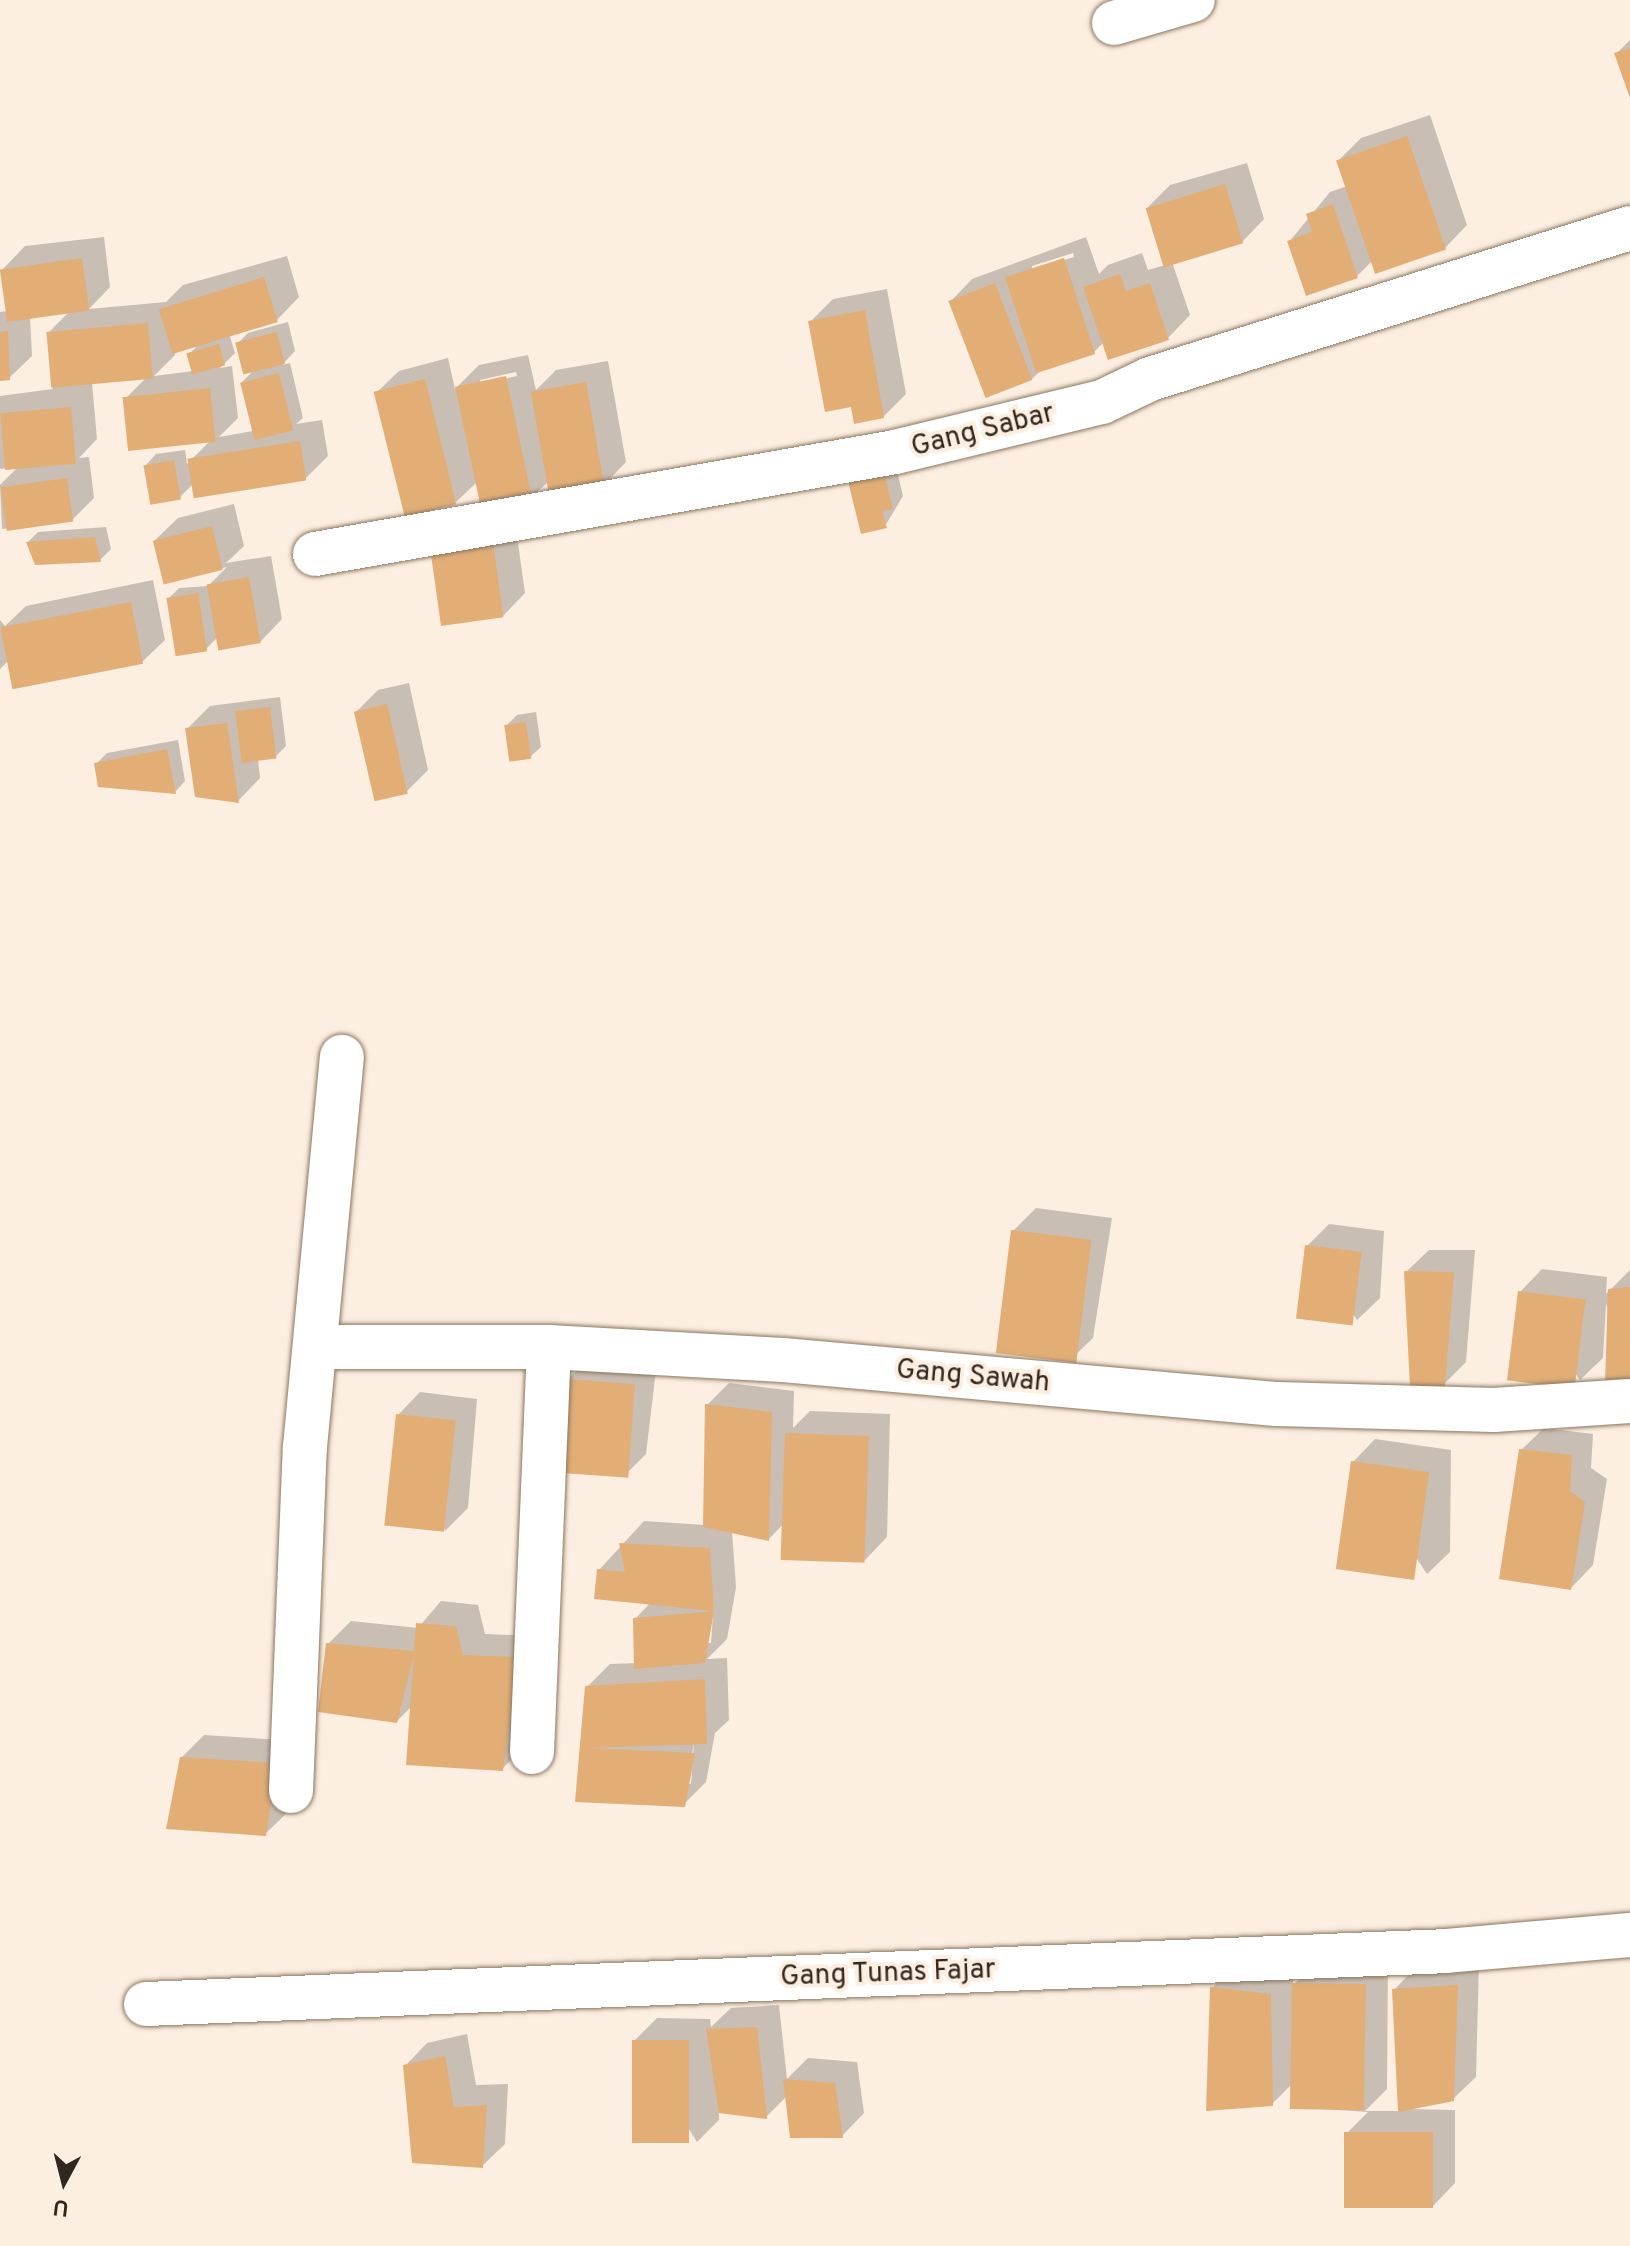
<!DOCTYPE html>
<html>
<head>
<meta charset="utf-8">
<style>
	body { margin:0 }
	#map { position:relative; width:1630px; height:2246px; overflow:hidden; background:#fceee0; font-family:Overpass,sans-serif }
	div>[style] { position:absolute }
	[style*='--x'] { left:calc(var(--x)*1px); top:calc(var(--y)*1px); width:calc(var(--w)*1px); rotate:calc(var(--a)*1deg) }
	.shadow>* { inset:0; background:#0003 }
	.building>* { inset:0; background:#e2ae76; transform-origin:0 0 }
	.roads { filter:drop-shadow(0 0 2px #8a7661) drop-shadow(0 0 2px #8a7661) }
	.minor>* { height:44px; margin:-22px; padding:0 22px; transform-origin:22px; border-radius:22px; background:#fff }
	span { translate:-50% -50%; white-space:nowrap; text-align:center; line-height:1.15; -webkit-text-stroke:8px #fceee0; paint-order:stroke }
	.street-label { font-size:28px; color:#30281f }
	.north { position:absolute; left:24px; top:2142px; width:80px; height:80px; -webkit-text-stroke:6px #fceee0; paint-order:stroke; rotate:187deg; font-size:22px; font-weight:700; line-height:32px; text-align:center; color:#30281f }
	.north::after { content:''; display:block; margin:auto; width:28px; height:36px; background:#30281f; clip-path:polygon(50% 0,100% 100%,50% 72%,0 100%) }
</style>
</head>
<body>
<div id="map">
	<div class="shadow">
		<i style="clip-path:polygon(1630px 40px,1630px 93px,1616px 54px)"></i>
		<i style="clip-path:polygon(1430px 115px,1467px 225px,1445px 248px,1372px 261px,1357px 276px,1289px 242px,1330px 192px,1347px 186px,1338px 161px,1361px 138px)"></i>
		<i style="clip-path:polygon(evenodd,1247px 163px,1264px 219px,1242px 242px,1172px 262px,1190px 315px,1168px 338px,1104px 342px,1094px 352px,1042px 369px,1032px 379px,950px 302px,972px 279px,1086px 237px,1099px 274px,1108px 265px,1142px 253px,1148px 270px,1165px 265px,1147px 208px,1170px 185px,1247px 163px,1073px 253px,1074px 257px,1032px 270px,1032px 266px,1073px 253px)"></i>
		<i style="clip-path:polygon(evenodd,104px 237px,110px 287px,89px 309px,166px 302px,183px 285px,287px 256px,299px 297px,277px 320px,229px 333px,235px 353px,220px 368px,232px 366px,238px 418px,219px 437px,253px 431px,242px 382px,255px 369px,237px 344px,248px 333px,288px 322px,295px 351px,282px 365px,290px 363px,303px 418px,296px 424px,322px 420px,328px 456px,305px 479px,194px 483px,180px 497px,146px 465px,156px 454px,185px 450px,187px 464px,210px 441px,125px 399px,146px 378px,92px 383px,97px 439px,79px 458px,89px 457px,94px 498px,72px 520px,2px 529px,0 485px,18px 467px,0 469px,0 396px,53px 389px,48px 333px,69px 312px,30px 316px,32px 356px,9px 378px,0 379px,0 312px,8px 311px,3px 269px,25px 246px,104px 237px,202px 341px,188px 355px,193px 371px,154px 376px,175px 355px,174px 348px,202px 341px)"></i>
		<i style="clip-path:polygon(887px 289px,906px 394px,884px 416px,852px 404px,810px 322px,833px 299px)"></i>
		<i style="clip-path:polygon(evenodd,528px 355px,536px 390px,556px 370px,608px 361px,626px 462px,604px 485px,550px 480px,531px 498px,476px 483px,456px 502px,376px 393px,399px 371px,448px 358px,455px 389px,479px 365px,528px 355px,516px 372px,517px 376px,480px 384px,480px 380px,516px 372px)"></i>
		<i style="clip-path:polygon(893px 454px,903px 496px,885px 526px,859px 463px)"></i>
		<i style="clip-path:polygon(234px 504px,244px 546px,226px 563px,271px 556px,282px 619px,260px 642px,219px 636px,206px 649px,168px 599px,179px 588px,208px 586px,227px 567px,165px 581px,155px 540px,178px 518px)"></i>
		<i style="clip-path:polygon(515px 522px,525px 593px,503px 616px,433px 553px)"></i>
		<i style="clip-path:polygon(106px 527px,111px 549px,100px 560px,36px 563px,28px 542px,38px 532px)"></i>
		<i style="clip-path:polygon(153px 580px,165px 640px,142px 662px,10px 659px,0 669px,0 620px,5px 626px,26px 606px)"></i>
		<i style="clip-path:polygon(409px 683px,428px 770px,406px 792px,356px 712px,378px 690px)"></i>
		<i style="clip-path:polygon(280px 697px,286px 746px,275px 757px,258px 759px,260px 778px,238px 801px,187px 729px,210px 706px)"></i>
		<i style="clip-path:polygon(536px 712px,541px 747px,530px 757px,506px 726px,517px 715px)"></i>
		<i style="clip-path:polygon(178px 740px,185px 781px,175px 792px,96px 764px,107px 753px)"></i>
		<i style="clip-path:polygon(1036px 1208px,1112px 1218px,1093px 1338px,1070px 1360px,1013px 1231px)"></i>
		<i style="clip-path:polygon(1329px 1224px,1384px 1231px,1380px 1298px,1357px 1320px,1307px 1246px)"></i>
		<i style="clip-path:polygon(1429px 1250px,1475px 1250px,1466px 1362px,1444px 1384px,1406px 1272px)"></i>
		<i style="clip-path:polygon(1542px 1269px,1607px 1277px,1606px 1294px,1630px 1270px,1630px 1378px,1606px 1304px,1603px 1358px,1580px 1380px,1520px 1292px)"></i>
		<i style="clip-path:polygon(590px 1357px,657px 1362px,646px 1454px,624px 1476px,567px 1380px)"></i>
		<i style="clip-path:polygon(evenodd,729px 1383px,794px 1391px,793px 1428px,810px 1411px,890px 1414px,887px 1537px,865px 1560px,787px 1520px,769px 1539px,732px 1531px,736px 1587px,727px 1639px,707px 1659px,727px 1658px,729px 1720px,715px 1733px,706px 1782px,684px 1804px,577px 1800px,587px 1687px,610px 1664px,636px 1663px,635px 1619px,651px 1602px,599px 1570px,644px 1521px,705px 1525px,707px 1405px,729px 1383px,714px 1601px,711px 1643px,707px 1643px,714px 1601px,729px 1383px,694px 1742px,691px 1784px,687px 1784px,694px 1742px)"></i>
		<i style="clip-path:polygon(420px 1392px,477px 1399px,468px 1508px,445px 1531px,398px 1415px)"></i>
		<i style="clip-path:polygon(1544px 1428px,1593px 1434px,1591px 1468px,1607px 1479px,1593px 1565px,1571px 1588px,1521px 1450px)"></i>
		<i style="clip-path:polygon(1375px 1439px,1451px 1450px,1450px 1552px,1427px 1574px,1353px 1462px)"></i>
		<i style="clip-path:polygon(441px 1601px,478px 1605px,485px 1634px,539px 1636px,525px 1747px,502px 1769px,413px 1705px,397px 1721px,328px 1644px,351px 1621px,418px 1628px)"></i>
		<i style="clip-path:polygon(204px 1735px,298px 1741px,288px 1812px,265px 1834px,181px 1758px)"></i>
		<i style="clip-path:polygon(1317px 1962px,1388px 1963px,1387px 2089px,1365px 2111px,1400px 2111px,1394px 1990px,1416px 1967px,1479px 1963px,1476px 2077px,1453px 2099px,1405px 2109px,1455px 2110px,1455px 2183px,1433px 2206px,1346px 2134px,1368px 2112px,1294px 2107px,1294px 2082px,1272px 2104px,1212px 1988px,1235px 1965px,1293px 1973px,1293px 1985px)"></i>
		<i style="clip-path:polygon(779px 2005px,787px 2079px,808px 2058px,857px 2062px,864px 2113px,842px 2136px,787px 2096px,766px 2117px,719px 2111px,719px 2120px,697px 2142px,634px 2041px,657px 2018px,710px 2019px,711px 2027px,731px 2008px)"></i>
		<i style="clip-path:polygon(467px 2034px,476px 2085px,508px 2084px,505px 2144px,482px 2166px,405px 2066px,427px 2043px)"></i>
	</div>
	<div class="building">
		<i style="clip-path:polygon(1630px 48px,1630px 98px,1614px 53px)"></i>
		<i style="left:1407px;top:136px;width:120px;height:75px;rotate:71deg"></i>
		<i style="left:1225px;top:184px;width:62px;height:83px;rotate:73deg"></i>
		<i style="clip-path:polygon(1333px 204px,1358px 278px,1306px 296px,1287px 241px,1312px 232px,1306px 214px)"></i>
		<i style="left:82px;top:258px;width:53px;height:83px;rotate:82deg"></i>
		<i style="left:1064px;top:258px;width:101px;height:62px;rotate:72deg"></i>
		<i style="clip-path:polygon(1120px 274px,1126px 291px,1150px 283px,1169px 340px,1108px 360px,1083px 287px)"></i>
		<i style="left:264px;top:277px;width:47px;height:110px;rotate:73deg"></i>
		<i style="left:995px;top:283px;width:104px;height:50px;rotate:69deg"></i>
		<i style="clip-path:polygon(865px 310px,884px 418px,854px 424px,851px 407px,825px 412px,808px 321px)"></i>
		<i style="left:148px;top:323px;width:56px;height:102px;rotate:85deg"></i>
		<i style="clip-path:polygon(8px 331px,10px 380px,0 381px,0 332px)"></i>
		<i style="left:277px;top:332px;width:33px;height:43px;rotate:76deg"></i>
		<i style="left:219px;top:344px;width:22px;height:34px;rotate:74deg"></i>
		<i style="left:279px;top:373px;width:59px;height:40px;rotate:76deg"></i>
		<i style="left:506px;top:376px;width:127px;height:52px;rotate:78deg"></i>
		<i style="left:425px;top:379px;width:129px;height:53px;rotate:76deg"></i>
		<i style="left:586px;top:382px;width:106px;height:56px;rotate:80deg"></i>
		<i style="left:210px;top:388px;width:54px;height:88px;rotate:84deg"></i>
		<i style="left:71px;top:407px;width:57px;height:71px;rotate:85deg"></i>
		<i style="left:300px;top:441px;width:40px;height:114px;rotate:81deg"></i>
		<i style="left:174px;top:460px;width:40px;height:31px;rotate:80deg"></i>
		<i style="clip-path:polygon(882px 464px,893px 509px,882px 511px,887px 528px,861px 534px,846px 473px)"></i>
		<i style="left:67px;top:478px;width:44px;height:67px;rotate:82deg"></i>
		<i style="left:212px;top:526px;width:45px;height:61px;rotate:76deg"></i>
		<i style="clip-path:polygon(95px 537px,101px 562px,35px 565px,26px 542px)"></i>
		<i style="left:493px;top:543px;width:75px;height:63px;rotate:82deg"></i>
		<i style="left:249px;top:577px;width:67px;height:43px;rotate:80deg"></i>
		<i style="left:198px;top:593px;width:59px;height:32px;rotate:81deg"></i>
		<i style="left:131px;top:602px;width:63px;height:133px;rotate:79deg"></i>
		<i style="left:387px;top:704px;width:92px;height:34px;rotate:77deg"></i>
		<i style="left:270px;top:707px;width:52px;height:35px;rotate:83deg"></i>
		<i style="left:526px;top:722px;width:37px;height:22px;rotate:82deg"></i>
		<i style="clip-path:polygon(227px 723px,239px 803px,195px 797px,185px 728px)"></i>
		<i style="clip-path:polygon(167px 749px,176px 794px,98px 787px,94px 763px)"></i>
		<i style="left:1011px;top:1230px;width:81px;height:124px;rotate:7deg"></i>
		<i style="left:1305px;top:1245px;width:57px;height:74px;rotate:7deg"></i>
		<i style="clip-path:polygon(1404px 1271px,1454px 1272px,1445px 1386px,1410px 1387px)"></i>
		<i style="clip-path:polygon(1630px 1287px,1630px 1380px,1605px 1383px,1608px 1289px)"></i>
		<i style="left:1518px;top:1291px;width:68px;height:90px;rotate:7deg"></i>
		<i style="left:565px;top:1379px;width:70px;height:94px;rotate:4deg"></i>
		<i style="clip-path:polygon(705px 1404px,772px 1412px,769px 1541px,703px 1527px)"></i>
		<i style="left:396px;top:1414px;width:60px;height:112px;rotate:6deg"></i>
		<i style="left:785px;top:1433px;width:84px;height:127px;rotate:2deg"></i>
		<i style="clip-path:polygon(1519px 1449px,1572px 1455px,1570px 1491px,1585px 1502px,1571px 1590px,1499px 1579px)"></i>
		<i style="left:1351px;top:1461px;width:79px;height:109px;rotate:8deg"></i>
		<i style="clip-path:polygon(619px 1543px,710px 1548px,714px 1611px,594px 1599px,597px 1569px,625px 1572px)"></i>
		<i style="clip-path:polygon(714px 1611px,705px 1663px,634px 1669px,633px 1618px)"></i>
		<i style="clip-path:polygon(416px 1623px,456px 1626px,463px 1655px,518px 1657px,503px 1771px,406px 1765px)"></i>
		<i style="clip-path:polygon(326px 1643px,415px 1651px,397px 1723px,318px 1712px)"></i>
		<i style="clip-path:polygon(705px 1679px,707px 1744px,588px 1748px,695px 1753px,685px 1807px,575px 1802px,585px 1686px)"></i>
		<i style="clip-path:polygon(180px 1757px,277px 1763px,266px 1836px,166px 1829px)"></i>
		<i style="left:1292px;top:1983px;width:74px;height:126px;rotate:1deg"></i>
		<i style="clip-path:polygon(1458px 1985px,1454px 2101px,1398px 2112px,1392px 1989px)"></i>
		<i style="clip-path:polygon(1210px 1987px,1271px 1994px,1273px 2106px,1206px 2111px)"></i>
		<i style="clip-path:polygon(757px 2027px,767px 2119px,719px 2113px,706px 2029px)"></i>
		<i style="left:632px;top:2040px;width:57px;height:103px"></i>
		<i style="clip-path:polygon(445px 2056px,454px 2107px,487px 2105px,483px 2168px,412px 2163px,403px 2065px)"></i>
		<i style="clip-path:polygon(783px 2079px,835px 2083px,843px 2138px,790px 2138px)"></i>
		<i style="left:1433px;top:2132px;width:76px;height:89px;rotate:90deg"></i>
	</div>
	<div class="roads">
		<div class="minor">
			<i style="--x:1114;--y:23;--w:82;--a:-16.2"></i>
			<i style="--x:315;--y:554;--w:589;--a:-9.97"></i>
			<i style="--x:895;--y:452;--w:213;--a:-13.6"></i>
			<i style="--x:1102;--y:402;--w:53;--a:-25.6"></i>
			<i style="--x:1150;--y:379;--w:503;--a:-17.46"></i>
			<i style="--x:316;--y:1347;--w:233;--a:0"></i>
			<i style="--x:549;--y:1347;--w:234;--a:3.2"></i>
			<i style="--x:783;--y:1360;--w:496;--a:5.1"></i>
			<i style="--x:1277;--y:1404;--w:217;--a:1.6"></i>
			<i style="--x:1494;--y:1410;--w:136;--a:-3.8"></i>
			<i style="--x:532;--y:1752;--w:405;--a:-87.6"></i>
			<i style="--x:291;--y:1791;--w:344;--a:-87.7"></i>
			<i style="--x:305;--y:1447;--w:392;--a:-84.6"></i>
			<i style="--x:146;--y:2004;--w:1301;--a:-2.33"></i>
			<i style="--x:1446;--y:1951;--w:185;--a:-5"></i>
		</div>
	</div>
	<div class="street-label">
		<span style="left:983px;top:431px;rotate:-14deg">Gang Sabar</span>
		<span style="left:973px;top:1377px;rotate:5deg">Gang Sawah</span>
		<span style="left:888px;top:1974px;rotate:-2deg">Gang Tunas Fajar</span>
	</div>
	<div class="north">U</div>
</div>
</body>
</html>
